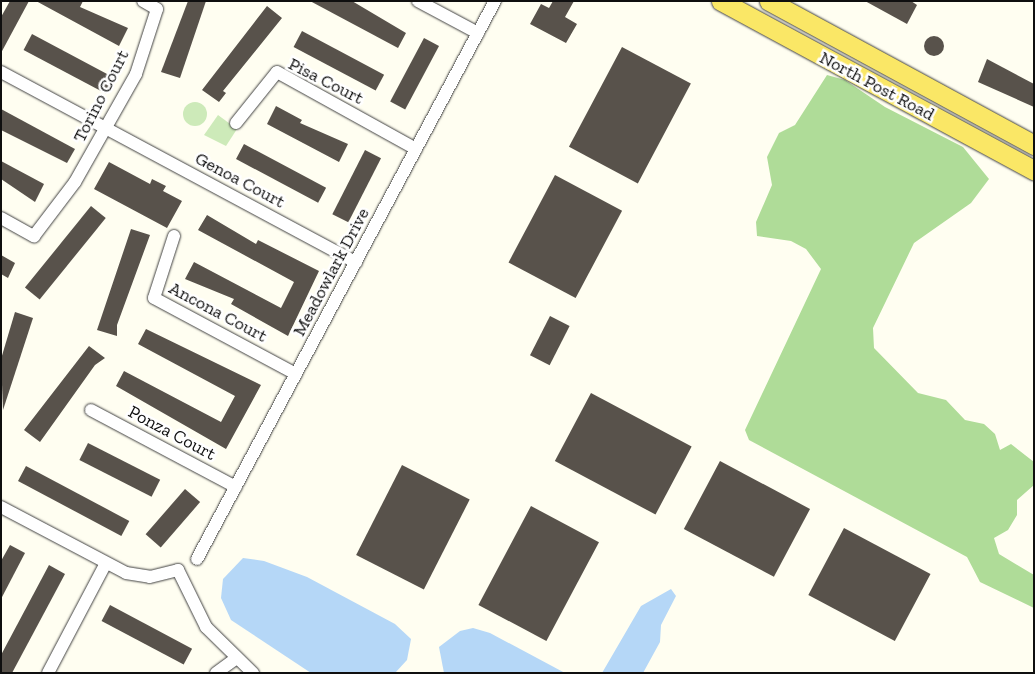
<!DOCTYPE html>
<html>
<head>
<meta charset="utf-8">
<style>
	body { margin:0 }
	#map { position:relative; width:1035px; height:674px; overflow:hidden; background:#fffef1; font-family:"Zilla Slab",serif }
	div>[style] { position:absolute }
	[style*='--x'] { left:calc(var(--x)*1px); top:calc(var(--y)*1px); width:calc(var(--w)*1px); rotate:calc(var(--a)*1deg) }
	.green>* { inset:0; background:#cdeab9 }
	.round { border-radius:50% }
	.forest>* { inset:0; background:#afdc98 }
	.water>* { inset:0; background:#b5d7f7 }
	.building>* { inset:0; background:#58524b; transform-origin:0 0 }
	.roads { filter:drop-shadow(0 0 1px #424242) drop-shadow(0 0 1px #424242) }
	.street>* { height:12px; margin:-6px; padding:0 6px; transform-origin:6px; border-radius:6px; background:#fff }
	.primary>* { height:19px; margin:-9.5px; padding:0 9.5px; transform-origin:9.5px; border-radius:9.5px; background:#fae766 }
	span { translate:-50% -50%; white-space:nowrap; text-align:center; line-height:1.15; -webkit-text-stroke:5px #fff; paint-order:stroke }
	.street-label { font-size:18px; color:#0f0f0f }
	.frame { position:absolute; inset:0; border:2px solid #0f0f0f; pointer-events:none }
</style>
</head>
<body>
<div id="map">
	<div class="green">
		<i class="round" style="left:183px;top:102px;width:24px;height:24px"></i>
		<i style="clip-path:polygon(218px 115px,237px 129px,226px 146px,204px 135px)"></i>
	</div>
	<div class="forest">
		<i style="clip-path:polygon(827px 75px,845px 80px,885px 107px,963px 147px,989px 179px,971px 203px,914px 243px,873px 328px,874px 348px,918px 393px,946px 400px,965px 420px,984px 424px,995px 434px,1000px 450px,1011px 444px,1034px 462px,1034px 485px,1017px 500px,1017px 515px,1008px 530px,994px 538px,999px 554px,1034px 575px,1034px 608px,980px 582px,967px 557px,749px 440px,745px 430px,821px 269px,806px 249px,791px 241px,757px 236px,756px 222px,772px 185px,767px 157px,779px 133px,795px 125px)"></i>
	</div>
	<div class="water">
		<i style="clip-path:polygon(243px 558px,264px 561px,307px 577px,395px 624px,411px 639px,407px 660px,395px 673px,311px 673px,231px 620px,221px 598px,223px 579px)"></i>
		<i style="clip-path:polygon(671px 589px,676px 596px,661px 625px,660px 642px,643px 673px,602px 673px,641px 606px)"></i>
		<i style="clip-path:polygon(473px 628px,490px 633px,565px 673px,444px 673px,439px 647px,460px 631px)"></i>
	</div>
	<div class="building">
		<i style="clip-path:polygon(10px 1px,29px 1px,1px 53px,1px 17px)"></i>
		<i style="clip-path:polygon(36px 1px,83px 1px,80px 7px,128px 28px,119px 46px)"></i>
		<i style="clip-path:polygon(188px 1px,206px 1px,180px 78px,161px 72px)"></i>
		<i style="clip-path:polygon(310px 1px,352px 1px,406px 33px,398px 48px)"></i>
		<i style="clip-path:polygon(553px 1px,574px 1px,565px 17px,577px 24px,566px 43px,530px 24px,541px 4px,549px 8px)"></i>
		<i style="clip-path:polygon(865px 1px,911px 1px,917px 5px,907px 24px)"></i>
		<i style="clip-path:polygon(267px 6px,282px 18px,223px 91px,226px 93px,219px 102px,202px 90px)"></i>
		<i style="left:302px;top:31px;width:93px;height:18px;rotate:28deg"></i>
		<i style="left:32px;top:34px;width:93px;height:18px;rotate:28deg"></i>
		<i class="round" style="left:924px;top:36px;width:20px;height:20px"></i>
		<i style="left:424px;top:38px;width:17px;height:72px;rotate:28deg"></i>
		<i style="left:622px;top:47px;width:78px;height:113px;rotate:28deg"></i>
		<i style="clip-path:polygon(987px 59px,1034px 84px,1034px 107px,978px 82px)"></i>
		<i style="clip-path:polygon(276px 106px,302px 120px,300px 123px,348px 144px,339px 162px,267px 124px)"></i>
		<i style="clip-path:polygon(1px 109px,75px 149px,67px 163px,1px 130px)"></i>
		<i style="left:244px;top:144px;width:93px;height:17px;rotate:28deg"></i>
		<i style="left:365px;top:150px;width:18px;height:72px;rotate:27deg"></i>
		<i style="clip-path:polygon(1px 161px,44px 184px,35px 202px,1px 179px)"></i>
		<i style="clip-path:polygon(109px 162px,150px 184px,152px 179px,166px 186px,163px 191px,182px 201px,167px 228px,94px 189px)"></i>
		<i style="left:555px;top:175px;width:76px;height:99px;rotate:28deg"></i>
		<i style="left:91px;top:206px;width:19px;height:105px;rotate:39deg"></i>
		<i style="clip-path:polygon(207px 215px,256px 244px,258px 240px,319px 271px,288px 336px,231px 304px,234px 299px,185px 279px,194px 262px,281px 308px,294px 282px,198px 230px)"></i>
		<i style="clip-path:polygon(131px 229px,150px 235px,117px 325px,117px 336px,97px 330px)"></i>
		<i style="clip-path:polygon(1px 255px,15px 263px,8px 278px,1px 274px)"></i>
		<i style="clip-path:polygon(15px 312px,33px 318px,3px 410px,1px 359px)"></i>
		<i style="left:550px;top:316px;width:22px;height:44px;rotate:27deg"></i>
		<i style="clip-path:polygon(146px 329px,261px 385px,226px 449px,116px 386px,124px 371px,221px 422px,235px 396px,138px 344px)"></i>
		<i style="clip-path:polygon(89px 346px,105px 358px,95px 365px,40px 442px,24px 430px)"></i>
		<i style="left:591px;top:393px;width:114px;height:77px;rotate:28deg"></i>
		<i style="left:88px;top:443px;width:81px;height:19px;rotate:27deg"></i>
		<i style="left:720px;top:461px;width:102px;height:77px;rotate:28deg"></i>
		<i style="left:402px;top:465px;width:76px;height:101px;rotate:27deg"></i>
		<i style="left:26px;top:466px;width:117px;height:17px;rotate:28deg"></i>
		<i style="left:185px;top:489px;width:20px;height:60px;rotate:41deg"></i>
		<i style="left:531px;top:506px;width:77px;height:112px;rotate:28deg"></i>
		<i style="left:844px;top:528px;width:98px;height:76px;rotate:28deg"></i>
		<i style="clip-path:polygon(10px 545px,25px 553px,1px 599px,1px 561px)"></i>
		<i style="clip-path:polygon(49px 565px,65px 574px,12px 673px,1px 673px,1px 655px)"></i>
		<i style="left:110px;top:605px;width:93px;height:18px;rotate:28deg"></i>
	</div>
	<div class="roads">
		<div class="street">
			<i style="--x:418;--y:1;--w:68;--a:28.1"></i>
			<i style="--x:1;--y:72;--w:403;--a:28.2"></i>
			<i style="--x:236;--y:123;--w:65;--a:-51.2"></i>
			<i style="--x:277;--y:72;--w:159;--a:29"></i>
			<i style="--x:1;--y:218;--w:38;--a:29"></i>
			<i style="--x:34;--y:236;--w:68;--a:-52.8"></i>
			<i style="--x:75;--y:182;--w:124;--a:-60.5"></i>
			<i style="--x:136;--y:74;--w:68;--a:-72.1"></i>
			<i style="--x:157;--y:9;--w:16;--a:-150"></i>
			<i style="--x:174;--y:236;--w:65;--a:107.9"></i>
			<i style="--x:154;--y:298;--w:161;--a:28.2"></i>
			<i style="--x:91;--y:410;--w:164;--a:28"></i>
			<i style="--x:1;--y:507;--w:141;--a:27.8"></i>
			<i style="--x:126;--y:573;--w:24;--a:9"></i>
			<i style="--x:150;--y:577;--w:29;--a:-14"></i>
			<i style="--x:178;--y:570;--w:64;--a:63.8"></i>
			<i style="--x:206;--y:627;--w:66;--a:44.4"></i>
			<i style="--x:197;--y:559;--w:633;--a:-61.9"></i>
			<i style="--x:48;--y:673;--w:124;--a:-62.2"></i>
			<i style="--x:216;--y:673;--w:24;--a:-36"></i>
		</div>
		<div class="primary">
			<i style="--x:721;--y:1;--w:356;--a:28.4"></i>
			<i style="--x:769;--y:1;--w:302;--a:28.5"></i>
		</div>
	</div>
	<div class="street-label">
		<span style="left:326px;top:81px;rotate:27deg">Pisa Court</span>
		<span style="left:877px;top:86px;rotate:28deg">North Post Road</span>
		<span style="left:101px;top:96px;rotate:-63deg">Torino Court</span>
		<span style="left:240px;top:180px;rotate:28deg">Genoa Court</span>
		<span style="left:331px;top:272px;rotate:-62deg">Meadowlark Drive</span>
		<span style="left:218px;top:312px;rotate:28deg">Ancona Court</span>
		<span style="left:172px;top:433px;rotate:28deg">Ponza Court</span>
	</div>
	<div class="frame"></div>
</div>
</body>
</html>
